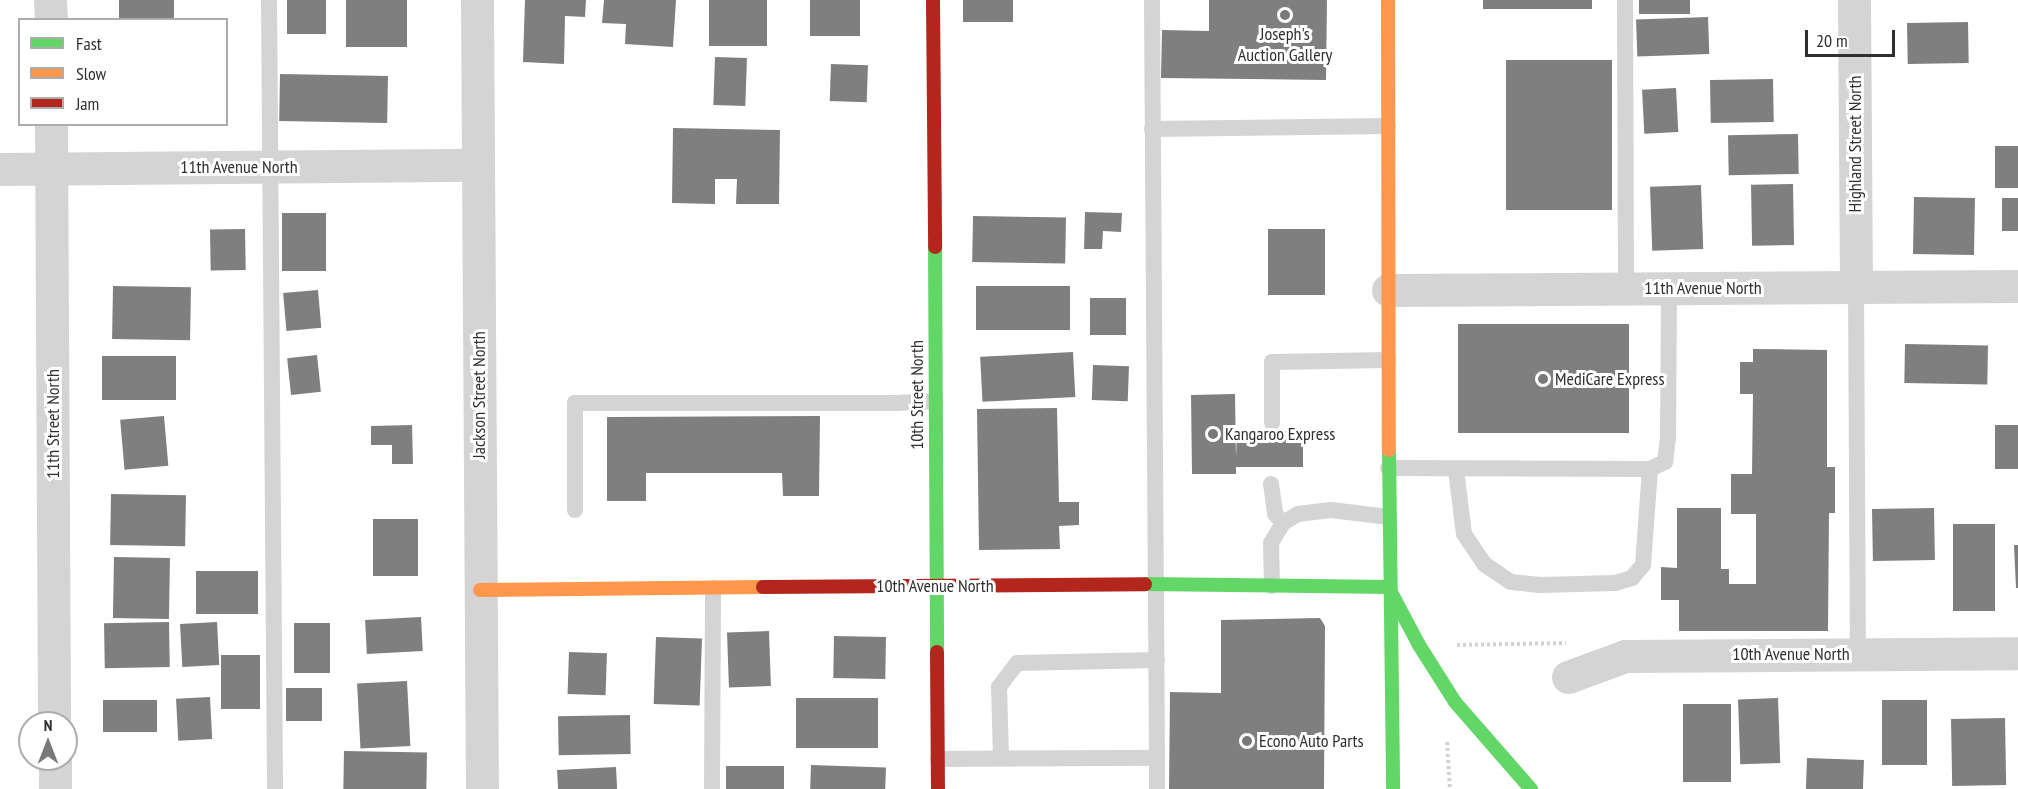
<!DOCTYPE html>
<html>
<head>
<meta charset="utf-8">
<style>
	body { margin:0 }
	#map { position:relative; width:2018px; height:789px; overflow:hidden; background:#fff; font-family:"PT Sans Narrow",sans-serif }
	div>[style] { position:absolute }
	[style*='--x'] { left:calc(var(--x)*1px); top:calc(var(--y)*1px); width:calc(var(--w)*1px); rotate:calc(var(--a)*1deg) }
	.building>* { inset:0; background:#7f7f7f; transform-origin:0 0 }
	.path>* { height:4px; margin-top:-2px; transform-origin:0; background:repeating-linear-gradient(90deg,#d2d2d2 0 3px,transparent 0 6px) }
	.lane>* { height:16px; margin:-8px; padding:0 8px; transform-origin:8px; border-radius:8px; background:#d4d4d4 }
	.street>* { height:33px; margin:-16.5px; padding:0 16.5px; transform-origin:16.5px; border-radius:16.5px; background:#d4d4d4 }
	.fast>* { height:14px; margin:-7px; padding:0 7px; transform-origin:7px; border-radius:7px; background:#63d668 }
	.slow>* { height:14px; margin:-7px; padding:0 7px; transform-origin:7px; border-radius:7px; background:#ff974d }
	.jam>* { height:14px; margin:-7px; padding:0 7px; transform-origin:7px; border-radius:7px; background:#b3261e }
	.dots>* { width:16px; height:16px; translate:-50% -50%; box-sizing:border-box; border:3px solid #fff; border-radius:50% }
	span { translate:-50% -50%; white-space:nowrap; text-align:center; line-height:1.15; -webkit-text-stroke:6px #fff; paint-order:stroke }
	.poi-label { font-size:18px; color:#2f2f2f }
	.left { translate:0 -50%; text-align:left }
	.street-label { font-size:18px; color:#2f2f2f }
	.legend { position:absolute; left:18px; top:18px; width:210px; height:108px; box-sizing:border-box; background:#fff; border:2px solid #acacac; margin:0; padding:8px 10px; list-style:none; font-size:18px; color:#2f2f2f }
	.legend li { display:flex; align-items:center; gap:12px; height:30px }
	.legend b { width:30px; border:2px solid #acacac }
	.north { position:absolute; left:18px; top:711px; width:60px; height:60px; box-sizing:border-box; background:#fff; border:2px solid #acacac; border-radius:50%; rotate:0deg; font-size:16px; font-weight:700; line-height:24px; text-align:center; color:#2f2f2f }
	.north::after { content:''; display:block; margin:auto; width:21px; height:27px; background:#787878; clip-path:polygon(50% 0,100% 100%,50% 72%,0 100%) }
	.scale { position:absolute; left:1805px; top:30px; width:90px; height:27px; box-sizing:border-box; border:3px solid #2f2f2f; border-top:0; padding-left:8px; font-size:18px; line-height:21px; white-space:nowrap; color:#2f2f2f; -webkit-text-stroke:4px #fff; paint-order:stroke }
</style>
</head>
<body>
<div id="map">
	<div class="building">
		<i style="left:119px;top:0;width:55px;height:20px"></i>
		<i style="left:287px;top:0;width:39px;height:34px"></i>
		<i style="left:346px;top:0;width:61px;height:47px"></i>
		<i style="clip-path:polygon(525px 0,586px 0,585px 17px,565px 16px,564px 64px,523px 62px)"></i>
		<i style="clip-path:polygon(604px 0,676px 0,673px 47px,625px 44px,626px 24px,602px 23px)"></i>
		<i style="left:709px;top:0;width:58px;height:46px"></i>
		<i style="left:810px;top:0;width:50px;height:36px"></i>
		<i style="left:963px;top:0;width:50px;height:22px"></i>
		<i style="clip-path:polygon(1209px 0,1327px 0,1326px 80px,1161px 78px,1162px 30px,1209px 31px)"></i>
		<i style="left:1483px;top:0;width:109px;height:9px"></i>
		<i style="left:1639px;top:0;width:51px;height:14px"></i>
		<i style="left:1708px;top:17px;width:37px;height:72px;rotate:88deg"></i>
		<i style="left:1968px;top:22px;width:41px;height:61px;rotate:89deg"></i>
		<i style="left:715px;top:57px;width:32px;height:48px;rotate:2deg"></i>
		<i style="left:1506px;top:60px;width:106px;height:150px"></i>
		<i style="left:831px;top:64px;width:37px;height:37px;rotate:2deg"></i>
		<i style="left:280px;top:74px;width:108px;height:47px;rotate:1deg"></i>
		<i style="left:1773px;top:79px;width:43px;height:63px;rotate:89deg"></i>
		<i style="left:1676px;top:88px;width:44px;height:34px;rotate:87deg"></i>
		<i style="clip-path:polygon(673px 128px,780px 130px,779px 204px,736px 204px,737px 179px,715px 179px,715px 204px,672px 203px)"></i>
		<i style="left:1798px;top:134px;width:40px;height:70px;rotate:89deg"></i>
		<i style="left:2018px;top:146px;width:42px;height:23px;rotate:90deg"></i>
		<i style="left:1793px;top:184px;width:61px;height:42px;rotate:89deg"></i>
		<i style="left:1701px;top:185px;width:64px;height:51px;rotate:88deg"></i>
		<i style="left:1914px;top:197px;width:61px;height:57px;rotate:1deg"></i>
		<i style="left:2002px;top:198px;width:16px;height:33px"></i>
		<i style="clip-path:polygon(1085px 212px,1122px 213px,1121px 232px,1103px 231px,1102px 249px,1084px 249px)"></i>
		<i style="left:282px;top:213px;width:44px;height:58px"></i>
		<i style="left:973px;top:216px;width:93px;height:46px;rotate:1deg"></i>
		<i style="left:245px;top:229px;width:41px;height:35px;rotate:89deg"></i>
		<i style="left:1268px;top:229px;width:57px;height:66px"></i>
		<i style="left:113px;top:286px;width:78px;height:53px;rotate:1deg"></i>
		<i style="left:976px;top:286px;width:94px;height:44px"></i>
		<i style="left:318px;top:290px;width:38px;height:35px;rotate:85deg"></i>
		<i style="left:1090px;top:298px;width:36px;height:37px"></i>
		<i style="left:1458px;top:324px;width:171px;height:109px"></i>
		<i style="left:1905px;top:344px;width:83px;height:39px;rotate:1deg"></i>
		<i style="clip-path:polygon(1753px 349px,1827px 350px,1827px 467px,1835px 467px,1835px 513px,1829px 513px,1828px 631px,1679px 631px,1679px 600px,1661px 600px,1661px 567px,1677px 568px,1677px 508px,1721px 508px,1721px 569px,1729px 569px,1729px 584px,1756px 584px,1756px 514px,1731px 514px,1731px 474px,1752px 474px,1753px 394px,1740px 394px,1740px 362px,1753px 362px)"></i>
		<i style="left:1073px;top:352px;width:45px;height:93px;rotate:87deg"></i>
		<i style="left:317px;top:355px;width:37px;height:30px;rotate:84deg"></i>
		<i style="left:176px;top:356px;width:44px;height:74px;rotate:90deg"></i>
		<i style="left:1093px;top:365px;width:36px;height:35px;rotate:2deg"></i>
		<i style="clip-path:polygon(1235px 394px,1236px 457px,1237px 431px,1303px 431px,1303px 467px,1236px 467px,1236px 474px,1192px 474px,1191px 395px)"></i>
		<i style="clip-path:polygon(1057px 408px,1059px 502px,1079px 502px,1079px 525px,1059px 526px,1060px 549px,979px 550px,977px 409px)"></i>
		<i style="left:164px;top:416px;width:50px;height:44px;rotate:85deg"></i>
		<i style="clip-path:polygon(820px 416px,819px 496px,783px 496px,782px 473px,646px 473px,646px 501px,607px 501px,607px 417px)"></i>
		<i style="clip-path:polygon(412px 425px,413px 464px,392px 464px,392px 445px,371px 445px,371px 426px)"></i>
		<i style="left:2018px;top:425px;width:44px;height:23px;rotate:90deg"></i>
		<i style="left:111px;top:494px;width:75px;height:51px;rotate:1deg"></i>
		<i style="left:1934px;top:508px;width:52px;height:62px;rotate:89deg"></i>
		<i style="left:418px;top:519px;width:57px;height:45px;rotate:90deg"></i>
		<i style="left:1953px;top:524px;width:42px;height:87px"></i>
		<i style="clip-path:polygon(2014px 545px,2018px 545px,2018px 588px,2016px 588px)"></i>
		<i style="left:114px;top:557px;width:56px;height:61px;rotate:1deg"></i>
		<i style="left:196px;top:571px;width:62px;height:43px"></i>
		<i style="left:421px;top:617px;width:34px;height:56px;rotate:87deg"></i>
		<i style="clip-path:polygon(1320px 618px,1325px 626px,1324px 789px,1169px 789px,1170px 692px,1221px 693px,1221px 620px)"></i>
		<i style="left:169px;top:622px;width:45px;height:65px;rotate:89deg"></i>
		<i style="left:217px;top:622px;width:43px;height:37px;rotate:87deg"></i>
		<i style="left:330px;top:623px;width:50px;height:36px;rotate:90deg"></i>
		<i style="left:769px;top:631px;width:55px;height:42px;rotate:88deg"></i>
		<i style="left:834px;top:636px;width:52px;height:42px;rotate:1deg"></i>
		<i style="left:656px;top:637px;width:46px;height:67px;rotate:2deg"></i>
		<i style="left:569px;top:652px;width:38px;height:42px;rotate:2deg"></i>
		<i style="left:221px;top:655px;width:39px;height:54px"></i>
		<i style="left:407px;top:681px;width:65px;height:50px;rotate:87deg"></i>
		<i style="left:286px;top:688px;width:36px;height:33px"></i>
		<i style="left:210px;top:697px;width:42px;height:34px;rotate:87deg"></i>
		<i style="left:878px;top:698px;width:50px;height:82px;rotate:90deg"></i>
		<i style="left:1778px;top:698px;width:65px;height:40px;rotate:88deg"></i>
		<i style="left:103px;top:700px;width:54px;height:32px"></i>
		<i style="left:1882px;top:700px;width:45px;height:65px"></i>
		<i style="left:1683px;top:704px;width:48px;height:78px"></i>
		<i style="left:630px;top:715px;width:39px;height:72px;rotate:89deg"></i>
		<i style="left:2005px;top:718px;width:67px;height:54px;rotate:89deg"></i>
		<i style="left:344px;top:751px;width:83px;height:38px;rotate:1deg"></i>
		<i style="left:1807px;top:758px;width:57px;height:31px;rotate:2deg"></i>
		<i style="left:811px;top:765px;width:75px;height:24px;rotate:2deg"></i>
		<i style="left:726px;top:766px;width:58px;height:23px"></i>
		<i style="left:616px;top:767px;width:22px;height:59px;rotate:87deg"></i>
	</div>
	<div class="path">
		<i style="--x:1457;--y:645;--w:109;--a:-1.1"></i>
		<i style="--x:1447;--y:742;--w:47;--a:86.3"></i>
	</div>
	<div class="lane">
		<i style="--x:269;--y:0;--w:789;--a:89.56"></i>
		<i style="--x:1625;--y:0;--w:289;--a:89.8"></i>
		<i style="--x:1152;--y:129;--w:236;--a:-0.7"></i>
		<i style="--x:1856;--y:288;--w:366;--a:89.7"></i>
		<i style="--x:1272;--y:423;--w:61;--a:-90"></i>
		<i style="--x:1272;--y:362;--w:116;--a:-1"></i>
		<i style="--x:1388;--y:468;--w:262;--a:0.2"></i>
		<i style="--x:1650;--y:469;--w:17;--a:-25"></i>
		<i style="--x:1665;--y:462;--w:24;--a:-83"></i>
		<i style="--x:1668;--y:438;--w:149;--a:-89.6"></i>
		<i style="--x:1456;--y:470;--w:64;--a:82.9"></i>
		<i style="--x:1464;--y:534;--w:36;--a:56"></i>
		<i style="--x:1484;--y:564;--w:32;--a:34"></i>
		<i style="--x:1511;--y:582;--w:29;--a:6"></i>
		<i style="--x:1540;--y:585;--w:75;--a:-1.5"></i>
		<i style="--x:1615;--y:583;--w:18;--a:-16"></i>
		<i style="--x:1632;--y:578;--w:17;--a:-50"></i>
		<i style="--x:1643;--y:565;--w:96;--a:-85.8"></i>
		<i style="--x:1271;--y:484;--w:30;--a:82"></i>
		<i style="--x:1275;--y:514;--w:12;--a:48"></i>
		<i style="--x:575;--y:510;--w:107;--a:-90"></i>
		<i style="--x:575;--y:403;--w:321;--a:0"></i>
		<i style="--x:896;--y:403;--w:39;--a:-3"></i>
		<i style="--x:1272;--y:586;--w:43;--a:-91.3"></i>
		<i style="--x:1271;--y:543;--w:23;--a:-59"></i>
		<i style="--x:1283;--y:523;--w:17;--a:-31"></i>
		<i style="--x:1298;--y:514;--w:33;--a:-7"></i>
		<i style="--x:1331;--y:510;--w:58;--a:6.9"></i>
		<i style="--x:1001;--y:758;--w:71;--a:-91.6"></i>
		<i style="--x:999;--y:687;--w:30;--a:-53"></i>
		<i style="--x:1017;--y:663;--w:140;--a:-1.2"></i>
		<i style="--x:938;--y:759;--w:219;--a:-0.3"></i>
		<i style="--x:1157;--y:758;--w:758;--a:-90.38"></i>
		<i style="--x:712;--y:789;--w:201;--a:-89.7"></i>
		<i style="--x:1157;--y:789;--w:31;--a:-90"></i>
	</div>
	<div class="street">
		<i style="--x:50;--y:0;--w:20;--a:87"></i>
		<i style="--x:477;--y:0;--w:789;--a:89.64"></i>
		<i style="--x:1854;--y:0;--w:288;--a:89.6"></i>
		<i style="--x:51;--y:124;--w:599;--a:89.71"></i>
		<i style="--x:0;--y:169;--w:478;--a:-0.5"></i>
		<i style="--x:1388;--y:290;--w:630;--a:-0.36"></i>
		<i style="--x:1568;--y:677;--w:61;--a:-20.2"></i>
		<i style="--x:1625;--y:656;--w:393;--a:-0.4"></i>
		<i style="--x:55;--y:759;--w:30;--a:90"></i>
	</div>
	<div class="fast">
		<i style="--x:935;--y:247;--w:405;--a:89.7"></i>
		<i style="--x:1389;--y:450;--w:339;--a:89.3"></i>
		<i style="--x:1145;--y:584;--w:244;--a:0.7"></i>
		<i style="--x:1392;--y:594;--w:58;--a:62.1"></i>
		<i style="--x:1419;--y:645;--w:67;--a:57.7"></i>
		<i style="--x:1455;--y:702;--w:116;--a:48.9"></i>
	</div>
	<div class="slow">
		<i style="--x:1388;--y:0;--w:450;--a:89.9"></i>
		<i style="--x:480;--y:590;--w:283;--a:-0.6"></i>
	</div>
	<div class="jam">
		<i style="--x:933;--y:0;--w:247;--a:89.5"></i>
		<i style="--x:763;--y:587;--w:382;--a:-0.4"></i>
		<i style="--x:937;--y:652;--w:137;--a:89.6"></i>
	</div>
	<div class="dots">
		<i style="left:1285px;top:15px;background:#787878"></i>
		<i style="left:1543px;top:379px;background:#787878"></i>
		<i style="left:1213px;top:434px;background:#787878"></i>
		<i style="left:1247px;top:741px;background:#787878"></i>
	</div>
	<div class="poi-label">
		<span style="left:1285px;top:45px">Joseph's<br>Auction Gallery</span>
		<span class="left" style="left:1555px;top:379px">MediCare Express</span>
		<span class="left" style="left:1225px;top:434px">Kangaroo Express</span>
		<span class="left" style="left:1259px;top:741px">Econo Auto Parts</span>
	</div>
	<div class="street-label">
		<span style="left:1855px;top:144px;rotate:-90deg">Highland Street North</span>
		<span style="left:239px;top:167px">11th Avenue North</span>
		<span style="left:1703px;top:288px">11th Avenue North</span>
		<span style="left:479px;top:395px;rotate:-90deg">Jackson Street North</span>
		<span style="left:917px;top:395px;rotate:-90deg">10th Street North</span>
		<span style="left:53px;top:424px;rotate:-90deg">11th Street North</span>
		<span style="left:935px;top:586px">10th Avenue North</span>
		<span style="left:1791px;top:654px">10th Avenue North</span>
	</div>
	<ul class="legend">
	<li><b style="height:8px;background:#63d668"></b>Fast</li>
	<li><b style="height:8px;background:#ff974d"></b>Slow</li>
	<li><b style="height:8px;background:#b3261e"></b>Jam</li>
	</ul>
	<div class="north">N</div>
	<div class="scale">20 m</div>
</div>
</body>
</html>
